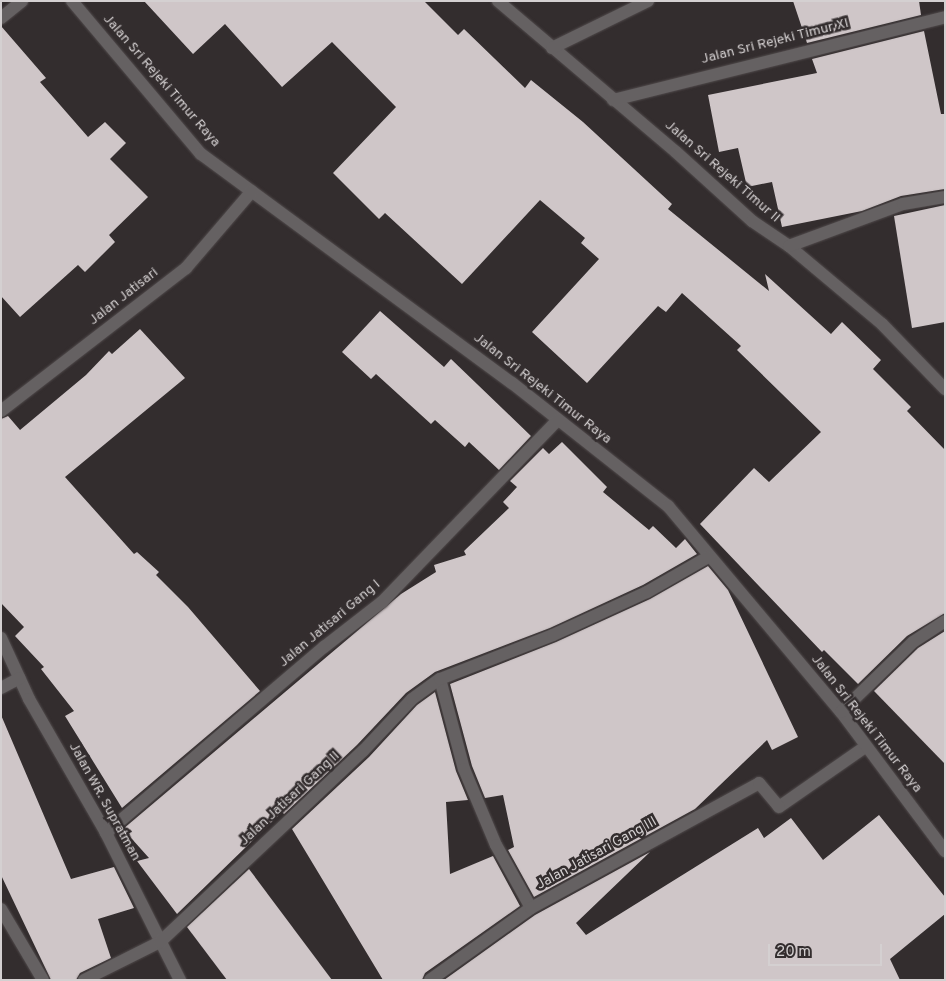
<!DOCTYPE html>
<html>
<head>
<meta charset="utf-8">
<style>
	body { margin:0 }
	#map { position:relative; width:946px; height:981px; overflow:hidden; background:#332d2e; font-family:Overpass,sans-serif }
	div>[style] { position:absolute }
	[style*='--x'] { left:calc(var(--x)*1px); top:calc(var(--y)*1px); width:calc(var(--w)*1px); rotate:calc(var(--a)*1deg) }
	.building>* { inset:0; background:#cfc6c8 }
	.roads { filter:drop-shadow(0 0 1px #504a4b) drop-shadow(0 0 1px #504a4b) }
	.lane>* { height:12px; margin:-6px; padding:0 6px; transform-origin:6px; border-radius:6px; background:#656162 }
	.street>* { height:12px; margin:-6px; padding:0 6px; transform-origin:6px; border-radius:6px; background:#656162 }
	span { translate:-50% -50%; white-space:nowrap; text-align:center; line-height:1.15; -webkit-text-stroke:5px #332d2e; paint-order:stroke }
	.street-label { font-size:14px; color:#d4d0d1 }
	.frame { position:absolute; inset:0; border:2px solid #d4d0d1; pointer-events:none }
	.scale { position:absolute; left:768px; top:944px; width:114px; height:22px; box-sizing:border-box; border:2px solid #d4d0d1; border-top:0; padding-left:6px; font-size:15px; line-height:18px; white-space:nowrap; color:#d4d0d1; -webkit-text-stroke:4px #332d2e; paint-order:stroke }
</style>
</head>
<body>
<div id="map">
	<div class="building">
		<i style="clip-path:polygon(144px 1px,424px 1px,458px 35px,464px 29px,525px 88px,531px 80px,583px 122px,672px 204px,668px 209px,769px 291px,765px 274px,831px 334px,842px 322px,881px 360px,873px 369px,911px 407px,907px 411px,945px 450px,945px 613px,907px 636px,858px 684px,824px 650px,822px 652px,700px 524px,754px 468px,769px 482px,821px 432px,737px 350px,741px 346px,682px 293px,666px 312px,658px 306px,587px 383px,532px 332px,599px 259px,581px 243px,585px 238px,540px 200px,462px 284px,385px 213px,379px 219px,333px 173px,396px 107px,332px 42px,282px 87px,225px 24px,193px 54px)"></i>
		<i style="clip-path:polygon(793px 1px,919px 1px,921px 15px,807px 43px)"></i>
		<i style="clip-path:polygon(1px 26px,46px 78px,40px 82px,88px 137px,105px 122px,126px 143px,110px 159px,148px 197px,109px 235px,115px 242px,85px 272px,78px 265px,20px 317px,1px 296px)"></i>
		<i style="clip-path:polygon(924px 31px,941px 114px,945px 114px,945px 189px,901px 196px,862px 211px,782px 227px,772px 182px,747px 187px,738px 148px,719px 152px,708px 95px,817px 73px,812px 59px)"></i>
		<i style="clip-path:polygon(945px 205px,945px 322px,912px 328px,894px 216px)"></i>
		<i style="clip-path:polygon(380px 311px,444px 367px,451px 359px,531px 436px,499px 470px,469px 442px,465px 447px,435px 420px,431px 424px,376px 374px,371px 379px,342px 352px)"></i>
		<i style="clip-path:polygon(140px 329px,185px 378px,65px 477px,134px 554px,137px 552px,159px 572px,156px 575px,188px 607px,260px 691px,122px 808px,65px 716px,74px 711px,41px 669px,44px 667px,15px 636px,24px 627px,1px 603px,1px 419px,8px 416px,20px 430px,86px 375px,109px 351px,112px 354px)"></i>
		<i style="clip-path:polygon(562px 442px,607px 487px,603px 492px,649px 530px,653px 526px,676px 548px,685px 539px,697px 554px,643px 585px,550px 628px,435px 672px,406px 693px,357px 745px,284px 814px,282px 812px,177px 914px,137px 861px,149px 858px,123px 829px,401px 594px,436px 572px,434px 565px,466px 555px,464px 551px,509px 508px,503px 502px,517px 487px,510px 481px,543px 448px,549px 454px)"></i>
		<i style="clip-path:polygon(708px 566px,728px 590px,798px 737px,772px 750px,767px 740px,695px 809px,534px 897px,508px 850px,514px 847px,503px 795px,485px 798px,472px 766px,450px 684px,556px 642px,650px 599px)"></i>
		<i style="clip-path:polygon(945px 631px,945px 764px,874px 691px,918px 648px)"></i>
		<i style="clip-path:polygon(435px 692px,456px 771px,468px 800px,446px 802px,450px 874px,493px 856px,520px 906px,425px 973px,422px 980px,383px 980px,292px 829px,369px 757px,417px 705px)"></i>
		<i style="clip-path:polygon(1px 715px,71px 879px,114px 867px,134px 908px,98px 919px,111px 958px,80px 973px,76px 980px,51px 980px,1px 875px)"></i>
		<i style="clip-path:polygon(879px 815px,945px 897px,945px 914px,890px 959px,900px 980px,444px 980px,535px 915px,650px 852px,576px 923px,586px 935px,758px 828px,764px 838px,791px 818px,823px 860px)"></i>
		<i style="clip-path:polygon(249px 869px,332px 980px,227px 980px,187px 927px)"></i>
	</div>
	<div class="roads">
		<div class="lane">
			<i style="--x:779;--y:807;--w:105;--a:-34.9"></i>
		</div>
		<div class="street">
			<i style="--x:72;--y:1;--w:200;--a:49.9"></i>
			<i style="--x:201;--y:154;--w:386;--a:36.4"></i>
			<i style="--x:512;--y:383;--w:199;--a:38.3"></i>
			<i style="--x:668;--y:506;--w:269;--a:50"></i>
			<i style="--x:841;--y:712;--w:174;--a:53.2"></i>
			<i style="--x:498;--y:1;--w:233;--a:40.3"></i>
			<i style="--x:676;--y:152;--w:103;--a:42.2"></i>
			<i style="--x:752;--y:221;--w:45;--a:34"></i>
			<i style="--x:789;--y:246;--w:121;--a:40"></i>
			<i style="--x:882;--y:324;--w:91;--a:45.9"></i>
			<i style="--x:1;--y:18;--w:27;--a:-39"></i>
			<i style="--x:552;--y:48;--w:107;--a:-26.1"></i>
			<i style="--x:613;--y:100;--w:342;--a:-14"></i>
			<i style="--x:789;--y:246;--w:121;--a:-20.2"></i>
			<i style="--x:903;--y:204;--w:43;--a:-9.5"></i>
			<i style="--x:1;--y:411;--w:234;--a:-37.7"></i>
			<i style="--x:186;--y:268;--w:101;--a:-49.4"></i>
			<i style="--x:1;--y:638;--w:67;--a:65.3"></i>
			<i style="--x:29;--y:699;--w:155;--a:60.1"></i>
			<i style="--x:106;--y:833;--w:165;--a:63.3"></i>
			<i style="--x:440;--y:679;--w:93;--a:75.1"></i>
			<i style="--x:464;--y:769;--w:82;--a:67.2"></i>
			<i style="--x:496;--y:845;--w:72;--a:60.9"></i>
			<i style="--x:1;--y:688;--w:21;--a:-28"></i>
			<i style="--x:841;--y:712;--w:100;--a:-44.2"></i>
			<i style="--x:913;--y:642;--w:38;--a:-33"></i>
			<i style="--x:106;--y:833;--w:287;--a:-40.5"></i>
			<i style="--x:324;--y:647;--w:73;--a:-37.8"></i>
			<i style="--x:382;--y:602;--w:253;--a:-46"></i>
			<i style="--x:1;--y:909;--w:82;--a:59.4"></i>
			<i style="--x:84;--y:980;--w:85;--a:-26.6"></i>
			<i style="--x:160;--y:942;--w:279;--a:-43.3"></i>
			<i style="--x:363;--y:751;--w:71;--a:-46.7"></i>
			<i style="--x:412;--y:699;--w:34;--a:-36"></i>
			<i style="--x:440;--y:679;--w:121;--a:-21.3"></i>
			<i style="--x:553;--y:635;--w:103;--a:-24.6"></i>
			<i style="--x:647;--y:592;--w:70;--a:-29.8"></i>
			<i style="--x:430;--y:980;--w:124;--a:-35.5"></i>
			<i style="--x:531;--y:908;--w:260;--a:-28.7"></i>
			<i style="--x:759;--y:783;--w:31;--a:50"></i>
		</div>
	</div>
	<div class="street-label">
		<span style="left:775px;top:42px;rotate:-14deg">Jalan Sri Rejeki Timur XI</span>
		<span style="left:161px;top:81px;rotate:49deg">Jalan Sri Rejeki Timur Raya</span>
		<span style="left:722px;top:172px;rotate:41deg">Jalan Sri Rejeki Timur II</span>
		<span style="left:124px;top:297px;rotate:-38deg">Jalan Jatisari</span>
		<span style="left:542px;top:389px;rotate:38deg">Jalan Sri Rejeki Timur Raya</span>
		<span style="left:330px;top:624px;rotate:-40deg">Jalan Jatisari Gang I</span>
		<span style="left:866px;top:724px;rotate:52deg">Jalan Sri Rejeki Timur Raya</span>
		<span style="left:290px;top:799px;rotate:-43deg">Jalan Jatisari Gang II</span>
		<span style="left:104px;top:802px;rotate:61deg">Jalan WR. Supratman</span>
		<span style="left:597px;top:854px;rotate:-29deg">Jalan Jatisari Gang III</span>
	</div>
	<div class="frame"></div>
	<div class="scale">20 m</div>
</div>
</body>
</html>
